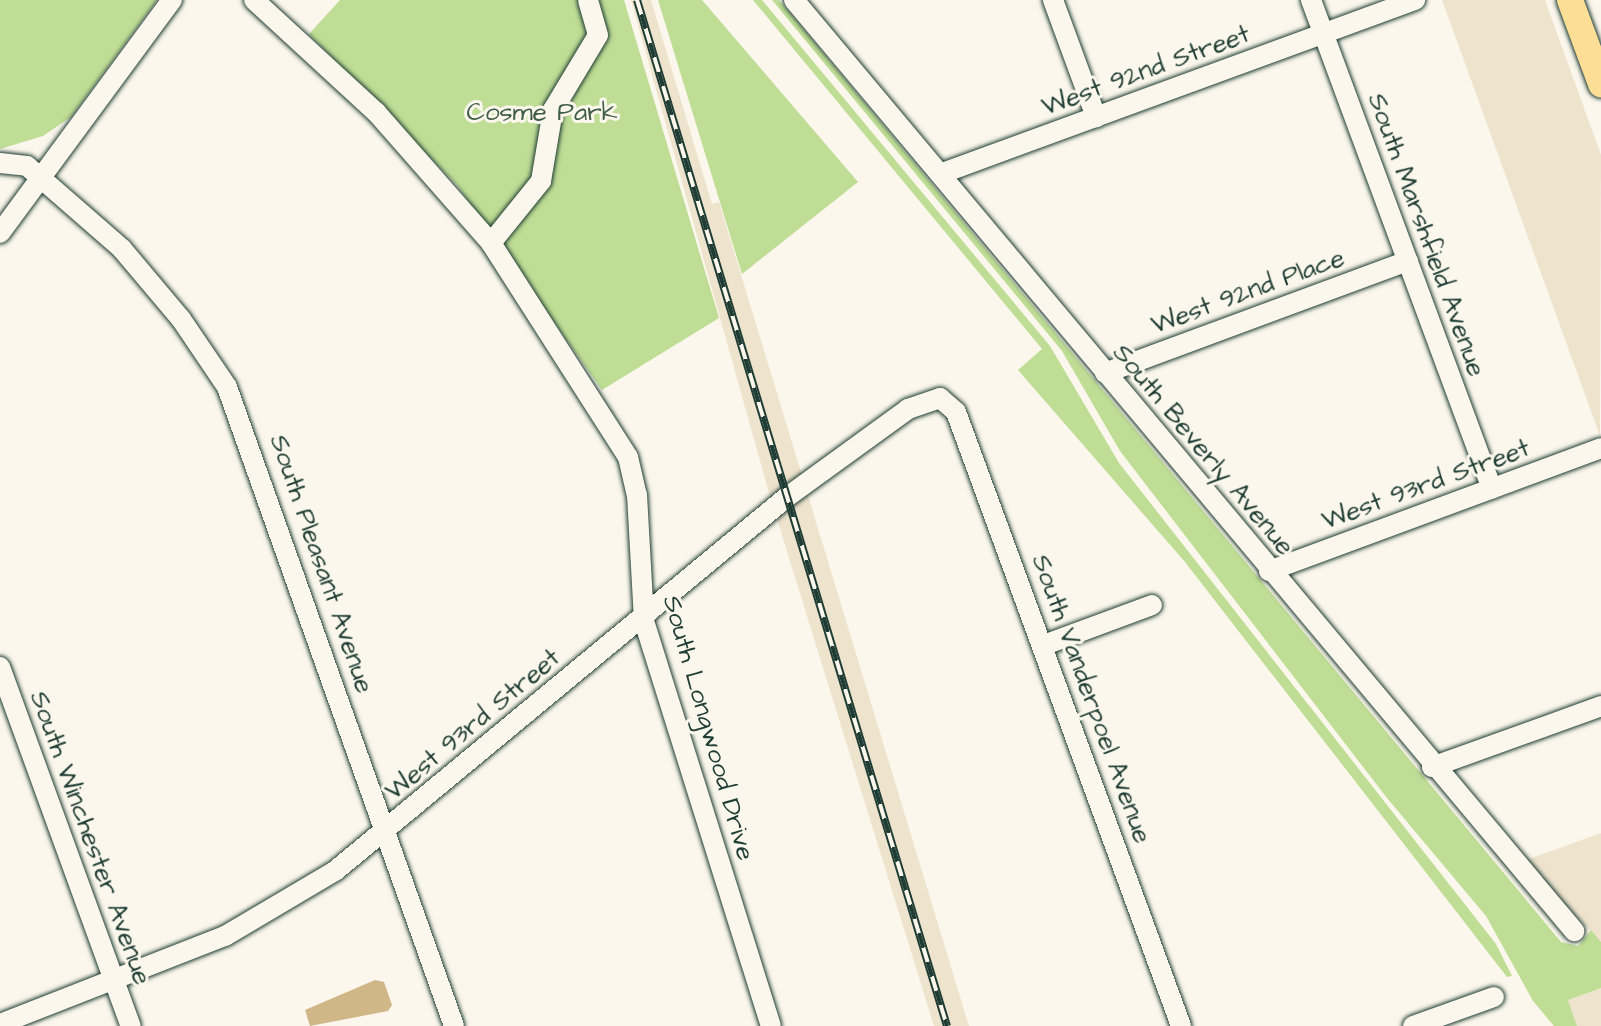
<!DOCTYPE html>
<html>
<head>
<meta charset="utf-8">
<style>
	body { margin:0 }
	#map { position:relative; width:1601px; height:1026px; overflow:hidden; background:#fbf7ec; font-family:"Architects Daughter",sans-serif }
	div>[style] { position:absolute }
	[style*='--x'] { left:calc(var(--x)*1px); top:calc(var(--y)*1px); width:calc(var(--w)*1px); rotate:calc(var(--a)*1deg) }
	.built>* { inset:0; background:#eee4ce }
	.green>* { inset:0; background:#bfdd95 }
	.building>* { inset:0; background:#d0b787 }
	.roads { filter:drop-shadow(0 0 2px #1f3d34) drop-shadow(0 0 2px #1f3d34) }
	.minor>* { height:20px; margin:-10px; padding:0 10px; transform-origin:10px; border-radius:10px; background:#fbf7ec }
	.major>* { height:26px; margin:-13px; padding:0 13px; transform-origin:13px; border-radius:13px; background:#fcde96 }
	.rail>* { height:8px; margin-top:-4px; transform-origin:0; background:repeating-linear-gradient(90deg,#fbf7ec 0 15px,#1f3d34 0 30px); box-sizing:border-box; border-block:2px solid #1f3d34 }
	span { translate:-50% -50%; white-space:nowrap; text-align:center; line-height:1.15; -webkit-text-stroke:6px #fbf7ec; paint-order:stroke }
	.street-label { font-size:26px; color:#1f3d34 }
	.park-label { font-size:26px; color:#3f5d47 }
</style>
</head>
<body>
<div id="map">
	<div class="built">
		<i style="clip-path:polygon(631px 0,651px 0,712px 204px,719px 202px,969px 1026px,934px 1026px,771px 500px)"></i>
		<i style="clip-path:polygon(1442px 0,1545px 0,1601px 155px,1600px 436px)"></i>
		<i style="clip-path:polygon(1601px 833px,1601px 942px,1523px 861px)"></i>
		<i style="clip-path:polygon(1601px 988px,1601px 1026px,1577px 1026px,1568px 1000px)"></i>
	</div>
	<div class="green">
		<i style="clip-path:polygon(0 0,157px 0,71px 117px,43px 136px,0 149px)"></i>
		<i style="clip-path:polygon(340px 0,624px 0,719px 318px,602px 390px,457px 185px,309px 34px)"></i>
		<i style="clip-path:polygon(658px 0,702px 0,858px 182px,742px 274px)"></i>
		<i style="clip-path:polygon(753px 0,762px 0,1050px 346px,1119px 463px,1496px 944px,1512px 976px,1507px 977px,1185px 562px,1018px 370px,1042px 349px)"></i>
		<i style="clip-path:polygon(772px 0,779px 0,1561px 942px,1578px 946px,1591px 930px,1601px 942px,1601px 988px,1568px 1000px,1577px 1026px,1554px 1026px,1533px 1001px,1486px 916px,1387px 798px,1120px 451px,1062px 351px)"></i>
	</div>
	<div class="building">
		<i style="clip-path:polygon(375px 980px,384px 982px,392px 1005px,388px 1011px,310px 1026px,305px 1010px)"></i>
	</div>
	<div class="roads">
		<div class="minor">
			<i style="--x:254;--y:0;--w:166;--a:42.6"></i>
			<i style="--x:376;--y:112;--w:174;--a:48.7"></i>
			<i style="--x:491;--y:243;--w:254;--a:57.4"></i>
			<i style="--x:628;--y:457;--w:39;--a:77"></i>
			<i style="--x:637;--y:495;--w:126;--a:86.8"></i>
			<i style="--x:644;--y:621;--w:424;--a:72.6"></i>
			<i style="--x:794;--y:0;--w:1215;--a:50.04"></i>
			<i style="--x:1053;--y:0;--w:125;--a:69.8"></i>
			<i style="--x:1311;--y:0;--w:521;--a:69.69"></i>
			<i style="--x:0;--y:163;--w:27;--a:6"></i>
			<i style="--x:27;--y:166;--w:126;--a:41.1"></i>
			<i style="--x:122;--y:249;--w:92;--a:49.9"></i>
			<i style="--x:181;--y:319;--w:82;--a:55.9"></i>
			<i style="--x:227;--y:387;--w:678;--a:70.44"></i>
			<i style="--x:940;--y:174;--w:506;--a:-20.12"></i>
			<i style="--x:0;--y:233;--w:290;--a:-53.6"></i>
			<i style="--x:491;--y:243;--w:80;--a:-51.1"></i>
			<i style="--x:541;--y:181;--w:72;--a:-80.4"></i>
			<i style="--x:553;--y:110;--w:87;--a:-59"></i>
			<i style="--x:598;--y:35;--w:36;--a:-106"></i>
			<i style="--x:1105;--y:373;--w:323;--a:-20.3"></i>
			<i style="--x:1269;--y:571;--w:354;--a:-20.3"></i>
			<i style="--x:1044;--y:645;--w:115;--a:-20.3"></i>
			<i style="--x:0;--y:667;--w:382;--a:70"></i>
			<i style="--x:1432;--y:767;--w:180;--a:-19.8"></i>
			<i style="--x:0;--y:1024;--w:242;--a:-21.4"></i>
			<i style="--x:225;--y:936;--w:128;--a:-30.6"></i>
			<i style="--x:335;--y:871;--w:587;--a:-39.61"></i>
			<i style="--x:787;--y:497;--w:150;--a:-36"></i>
			<i style="--x:908;--y:409;--w:34;--a:-19"></i>
			<i style="--x:940;--y:398;--w:21;--a:41"></i>
			<i style="--x:956;--y:412;--w:654;--a:69.87"></i>
			<i style="--x:1413;--y:1026;--w:86;--a:-19.7"></i>
		</div>
		<div class="major">
			<i style="--x:1570;--y:0;--w:90;--a:69.7"></i>
		</div>
	</div>
	<div class="rail">
		<i style="--x:637;--y:0;--w:1072;--a:73.19"></i>
	</div>
	<div class="street-label">
		<span style="left:1146px;top:71px;rotate:-20deg">West 92nd Street</span>
		<span style="left:1426px;top:235px;rotate:70deg">South Marshfield Avenue</span>
		<span style="left:1248px;top:292px;rotate:-20deg">West 92nd Place</span>
		<span style="left:1203px;top:450px;rotate:50deg">South Beverly Avenue</span>
		<span style="left:1426px;top:485px;rotate:-20deg">West 93rd Street</span>
		<span style="left:321px;top:564px;rotate:71deg">South Pleasant Avenue</span>
		<span style="left:1091px;top:699px;rotate:70deg">South Vanderpoel Avenue</span>
		<span style="left:473px;top:725px;rotate:-40deg">West 93rd Street</span>
		<span style="left:708px;top:728px;rotate:74deg">South Longwood Drive</span>
		<span style="left:90px;top:838px;rotate:70deg">South Winchester Avenue</span>
	</div>
	<div class="park-label">
		<span style="left:542px;top:113px">Cosme Park</span>
	</div>
</div>
</body>
</html>
